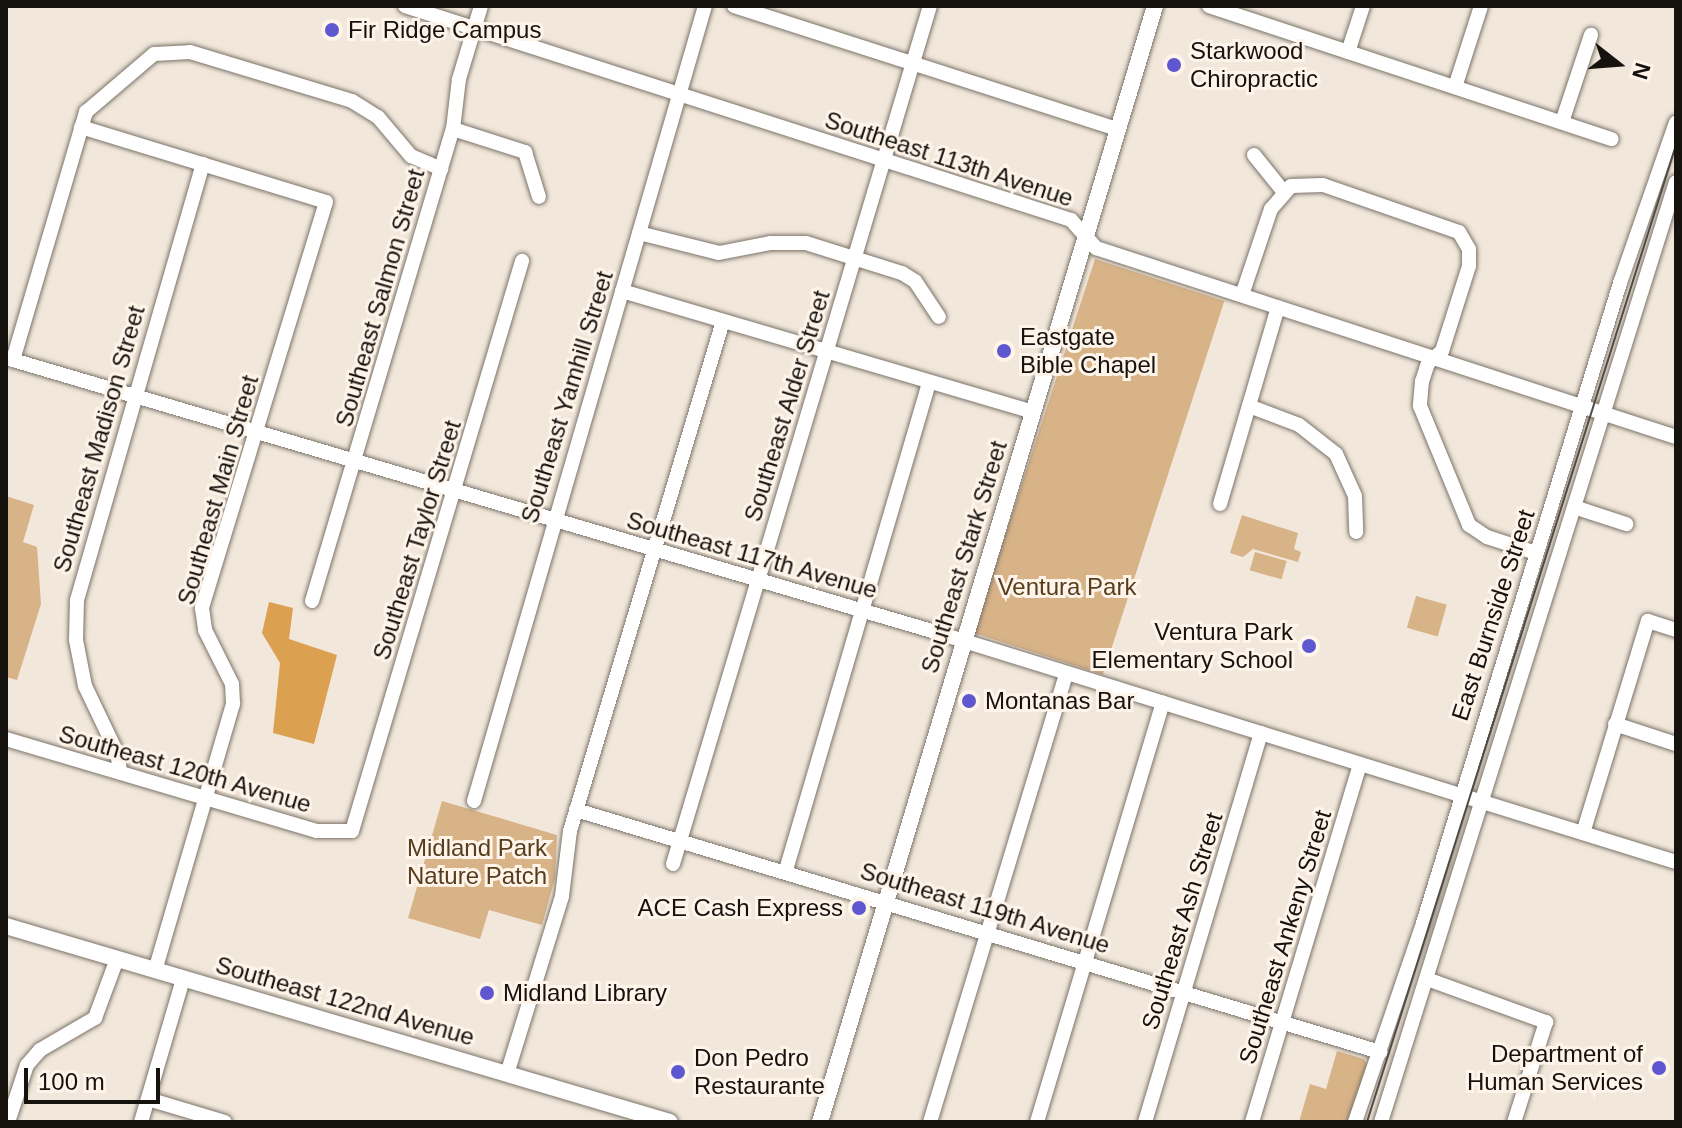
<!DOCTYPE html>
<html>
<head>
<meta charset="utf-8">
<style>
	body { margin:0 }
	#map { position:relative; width:1682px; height:1128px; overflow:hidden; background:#f1e7db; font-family:Arial,sans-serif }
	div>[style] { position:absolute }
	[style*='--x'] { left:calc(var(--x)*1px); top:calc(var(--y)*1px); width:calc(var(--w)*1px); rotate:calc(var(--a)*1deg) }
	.green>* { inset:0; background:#d8b388; transform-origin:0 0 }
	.forest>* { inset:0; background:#dca051 }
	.roads { filter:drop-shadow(0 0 2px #7c7369) drop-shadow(0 0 2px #7c7369) }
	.minor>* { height:14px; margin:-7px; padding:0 7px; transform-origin:7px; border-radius:7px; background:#fff }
	.major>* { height:16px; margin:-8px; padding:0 8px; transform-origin:8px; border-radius:8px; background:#fff }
	.tram>* { height:2px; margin:-1px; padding:0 1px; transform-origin:1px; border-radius:1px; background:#504b45 }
	.dots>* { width:22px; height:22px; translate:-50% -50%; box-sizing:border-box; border:4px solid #fef4e9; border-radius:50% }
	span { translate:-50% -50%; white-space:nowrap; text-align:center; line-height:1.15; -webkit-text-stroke:6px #fef4e9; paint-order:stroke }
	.poi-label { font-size:24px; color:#16130f }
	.left { translate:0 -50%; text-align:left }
	.right { translate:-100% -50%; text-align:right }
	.street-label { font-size:24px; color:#16130f }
	.park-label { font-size:24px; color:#573d1c }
	.frame { position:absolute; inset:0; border:8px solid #16130f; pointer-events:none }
	.north { position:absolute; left:1578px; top:24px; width:80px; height:80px; -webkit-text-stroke:6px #fef4e9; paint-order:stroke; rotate:107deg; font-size:22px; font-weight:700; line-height:32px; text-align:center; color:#16130f }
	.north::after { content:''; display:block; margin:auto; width:28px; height:36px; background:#16130f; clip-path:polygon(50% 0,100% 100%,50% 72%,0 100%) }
	.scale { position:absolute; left:24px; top:1068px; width:136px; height:36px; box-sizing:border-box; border:4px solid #16130f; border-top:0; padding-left:10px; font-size:24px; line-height:28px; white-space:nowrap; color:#16130f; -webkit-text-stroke:6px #fef4e9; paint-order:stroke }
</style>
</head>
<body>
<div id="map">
	<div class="green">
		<i style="left:1095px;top:259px;width:136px;height:393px;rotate:18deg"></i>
		<i style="clip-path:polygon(6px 496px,34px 505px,23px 542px,37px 547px,41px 604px,17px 680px,6px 677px)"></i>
		<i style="clip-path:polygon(1242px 515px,1298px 533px,1294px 549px,1301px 552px,1298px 562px,1253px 549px,1243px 557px,1230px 553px)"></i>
		<i style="left:1255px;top:552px;width:33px;height:19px;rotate:16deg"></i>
		<i style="left:1416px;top:596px;width:32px;height:33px;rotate:16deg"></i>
		<i style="clip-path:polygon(442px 801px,557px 835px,555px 878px,542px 925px,489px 910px,480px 939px,408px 918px)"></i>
		<i style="clip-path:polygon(1337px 1051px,1364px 1059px,1367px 1065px,1348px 1122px,1299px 1122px,1310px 1084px,1326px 1089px)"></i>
	</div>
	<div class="forest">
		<i style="clip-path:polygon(269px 602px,293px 608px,289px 639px,337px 655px,314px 744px,273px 733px,280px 663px,262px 633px)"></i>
	</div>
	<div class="roads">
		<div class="minor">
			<i style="--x:405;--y:6;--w:700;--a:17.81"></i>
			<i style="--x:1071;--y:220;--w:38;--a:48"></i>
			<i style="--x:1096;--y:248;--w:610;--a:18.05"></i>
			<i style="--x:734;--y:6;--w:401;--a:17.8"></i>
			<i style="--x:1209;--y:6;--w:424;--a:18.3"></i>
			<i style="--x:1348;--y:52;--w:48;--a:-71.9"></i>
			<i style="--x:1455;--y:87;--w:85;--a:-72.2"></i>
			<i style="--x:1562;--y:122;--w:92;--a:-71.6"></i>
			<i style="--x:81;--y:127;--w:256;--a:17"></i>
			<i style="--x:326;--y:202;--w:425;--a:107"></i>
			<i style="--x:202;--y:608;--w:22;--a:82"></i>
			<i style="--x:205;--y:630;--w:60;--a:63.4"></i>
			<i style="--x:232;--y:684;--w:20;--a:87"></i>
			<i style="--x:233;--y:704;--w:277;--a:106.3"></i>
			<i style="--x:453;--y:129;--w:76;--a:17.7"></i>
			<i style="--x:525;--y:152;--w:47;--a:72.7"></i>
			<i style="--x:1254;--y:155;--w:46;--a:51.1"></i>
			<i style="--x:639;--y:233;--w:82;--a:14"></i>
			<i style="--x:719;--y:253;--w:53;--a:-10.9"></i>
			<i style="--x:771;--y:243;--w:35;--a:0"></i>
			<i style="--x:806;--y:243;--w:101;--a:17.4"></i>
			<i style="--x:902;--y:273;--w:15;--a:32"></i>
			<i style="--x:915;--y:281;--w:43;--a:56.3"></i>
			<i style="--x:622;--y:291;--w:427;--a:16.4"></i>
			<i style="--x:1242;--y:295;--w:91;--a:-71.4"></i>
			<i style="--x:1271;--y:209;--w:30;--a:-49"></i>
			<i style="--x:1291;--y:186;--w:32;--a:-2"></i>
			<i style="--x:1323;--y:185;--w:144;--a:19.1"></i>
			<i style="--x:1459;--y:232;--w:20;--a:60"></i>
			<i style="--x:1469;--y:249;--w:17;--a:90"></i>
			<i style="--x:1469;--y:266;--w:89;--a:107.6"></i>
			<i style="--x:1442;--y:351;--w:18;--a:139"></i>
			<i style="--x:1428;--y:363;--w:19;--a:108"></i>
			<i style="--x:1422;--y:381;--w:25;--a:95"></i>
			<i style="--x:1420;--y:406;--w:129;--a:67.6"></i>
			<i style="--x:1469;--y:525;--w:22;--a:34"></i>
			<i style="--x:1487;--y:537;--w:52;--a:18.1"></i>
			<i style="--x:6;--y:358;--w:965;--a:16.43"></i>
			<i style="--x:932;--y:631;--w:779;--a:17.25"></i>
			<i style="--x:13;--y:360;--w:259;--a:-73.6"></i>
			<i style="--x:86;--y:112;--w:89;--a:-40.5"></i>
			<i style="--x:154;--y:54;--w:36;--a:-3"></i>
			<i style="--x:190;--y:52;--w:169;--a:16.8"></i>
			<i style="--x:352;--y:101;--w:31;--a:32"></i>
			<i style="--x:378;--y:117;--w:51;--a:49.8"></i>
			<i style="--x:411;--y:156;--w:33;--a:23"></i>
			<i style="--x:1249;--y:406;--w:53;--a:20.8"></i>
			<i style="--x:1299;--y:425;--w:47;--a:38.1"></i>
			<i style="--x:1336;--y:454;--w:46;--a:65.7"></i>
			<i style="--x:1355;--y:496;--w:36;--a:88"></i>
			<i style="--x:1220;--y:504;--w:205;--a:-73.6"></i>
			<i style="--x:1577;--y:508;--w:52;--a:18.1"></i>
			<i style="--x:312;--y:601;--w:493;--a:-73.4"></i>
			<i style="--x:453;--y:129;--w:50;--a:-83.2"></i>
			<i style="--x:459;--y:79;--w:76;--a:-73.2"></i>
			<i style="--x:1615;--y:724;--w:64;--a:18.2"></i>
			<i style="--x:6;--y:739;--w:324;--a:16.5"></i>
			<i style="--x:317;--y:831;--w:35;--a:0"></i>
			<i style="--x:352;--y:831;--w:595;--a:-73.39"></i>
			<i style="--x:120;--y:771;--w:18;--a:-99"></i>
			<i style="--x:117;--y:753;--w:74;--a:-115.5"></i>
			<i style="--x:85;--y:686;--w:47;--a:-101.1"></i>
			<i style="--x:76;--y:640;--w:40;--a:-88.6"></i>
			<i style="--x:77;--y:600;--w:454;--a:-73.9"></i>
			<i style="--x:474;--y:801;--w:828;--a:-73.8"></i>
			<i style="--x:576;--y:810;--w:840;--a:16.75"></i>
			<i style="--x:1583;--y:833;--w:222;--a:-73"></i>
			<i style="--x:1648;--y:621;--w:29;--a:18"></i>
			<i style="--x:673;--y:864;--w:896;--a:-73.33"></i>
			<i style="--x:786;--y:870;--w:508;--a:-73.64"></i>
			<i style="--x:1427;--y:979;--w:127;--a:19.9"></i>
			<i style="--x:1546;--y:1022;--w:105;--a:107.7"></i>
			<i style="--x:507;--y:1074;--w:186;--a:-72.8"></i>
			<i style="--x:562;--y:896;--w:65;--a:-83"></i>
			<i style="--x:570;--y:831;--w:532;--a:-73.3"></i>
			<i style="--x:148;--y:1099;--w:80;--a:16.6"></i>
			<i style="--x:8;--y:1122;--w:60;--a:-71.6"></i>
			<i style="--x:27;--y:1065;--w:20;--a:-49"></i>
			<i style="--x:40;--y:1050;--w:64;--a:-30.2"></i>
			<i style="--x:95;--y:1018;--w:63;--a:-69.6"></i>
			<i style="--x:141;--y:1122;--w:149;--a:-73.6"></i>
			<i style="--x:930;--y:1122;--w:469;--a:-73.1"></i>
			<i style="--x:1037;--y:1122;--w:438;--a:-73.3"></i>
			<i style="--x:1145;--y:1122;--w:406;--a:-73.4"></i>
			<i style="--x:1252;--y:1122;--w:374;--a:-73.2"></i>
			<i style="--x:1355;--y:1122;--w:210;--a:-71.1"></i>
			<i style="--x:1423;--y:923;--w:670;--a:-72.89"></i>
			<i style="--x:1620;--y:283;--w:170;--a:-70.8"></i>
			<i style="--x:1381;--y:1122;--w:985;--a:-72.58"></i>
		</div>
		<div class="major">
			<i style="--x:6;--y:926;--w:692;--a:16.45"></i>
			<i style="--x:820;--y:1122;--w:1165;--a:-73.29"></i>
		</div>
	</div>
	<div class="tram">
		<i style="--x:1367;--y:1122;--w:1025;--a:-72.45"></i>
	</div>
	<div class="dots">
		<i style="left:332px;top:30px;background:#5f57cf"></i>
		<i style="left:1174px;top:65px;background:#5f57cf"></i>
		<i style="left:1004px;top:351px;background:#5f57cf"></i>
		<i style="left:1309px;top:646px;background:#5f57cf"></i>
		<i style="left:969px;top:701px;background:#5f57cf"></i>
		<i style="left:859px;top:908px;background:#5f57cf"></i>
		<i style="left:487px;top:993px;background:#5f57cf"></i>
		<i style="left:1659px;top:1068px;background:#5f57cf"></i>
		<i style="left:678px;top:1072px;background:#5f57cf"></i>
	</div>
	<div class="poi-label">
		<span class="left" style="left:348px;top:30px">Fir Ridge Campus</span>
		<span class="left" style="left:1190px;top:65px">Starkwood<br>Chiropractic</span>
		<span class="left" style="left:1020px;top:351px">Eastgate<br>Bible Chapel</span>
		<span class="right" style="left:1293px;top:646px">Ventura Park<br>Elementary School</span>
		<span class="left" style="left:985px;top:701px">Montanas Bar</span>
		<span class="right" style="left:843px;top:908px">ACE Cash Express</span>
		<span class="left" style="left:503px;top:993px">Midland Library</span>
		<span class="right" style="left:1643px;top:1068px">Department of<br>Human Services</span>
		<span class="left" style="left:694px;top:1072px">Don Pedro<br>Restaurante</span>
	</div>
	<div class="street-label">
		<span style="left:949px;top:159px;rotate:18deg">Southeast 113th Avenue</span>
		<span style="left:380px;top:298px;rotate:-74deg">Southeast Salmon Street</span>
		<span style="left:567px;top:397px;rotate:-73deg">Southeast Yamhill Street</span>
		<span style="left:787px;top:406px;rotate:-73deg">Southeast Alder Street</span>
		<span style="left:99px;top:439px;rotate:-74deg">Southeast Madison Street</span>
		<span style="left:218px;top:490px;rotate:-74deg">Southeast Main Street</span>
		<span style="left:417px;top:540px;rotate:-73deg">Southeast Taylor Street</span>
		<span style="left:752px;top:555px;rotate:16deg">Southeast 117th Avenue</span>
		<span style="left:964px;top:557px;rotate:-73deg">Southeast Stark Street</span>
		<span style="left:1493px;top:615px;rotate:-72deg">East Burnside Street</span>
		<span style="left:185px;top:769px;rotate:16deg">Southeast 120th Avenue</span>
		<span style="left:985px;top:908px;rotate:17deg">Southeast 119th Avenue</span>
		<span style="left:1182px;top:921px;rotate:-73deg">Southeast Ash Street</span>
		<span style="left:1285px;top:937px;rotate:-73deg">Southeast Ankeny Street</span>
		<span style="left:345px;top:1001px;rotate:16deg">Southeast 122nd Avenue</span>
	</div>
	<div class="park-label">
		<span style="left:1067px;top:587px">Ventura Park</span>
		<span style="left:477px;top:862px">Midland Park<br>Nature Patch</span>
	</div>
	<div class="frame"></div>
	<div class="north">N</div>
	<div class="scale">100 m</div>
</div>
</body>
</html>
